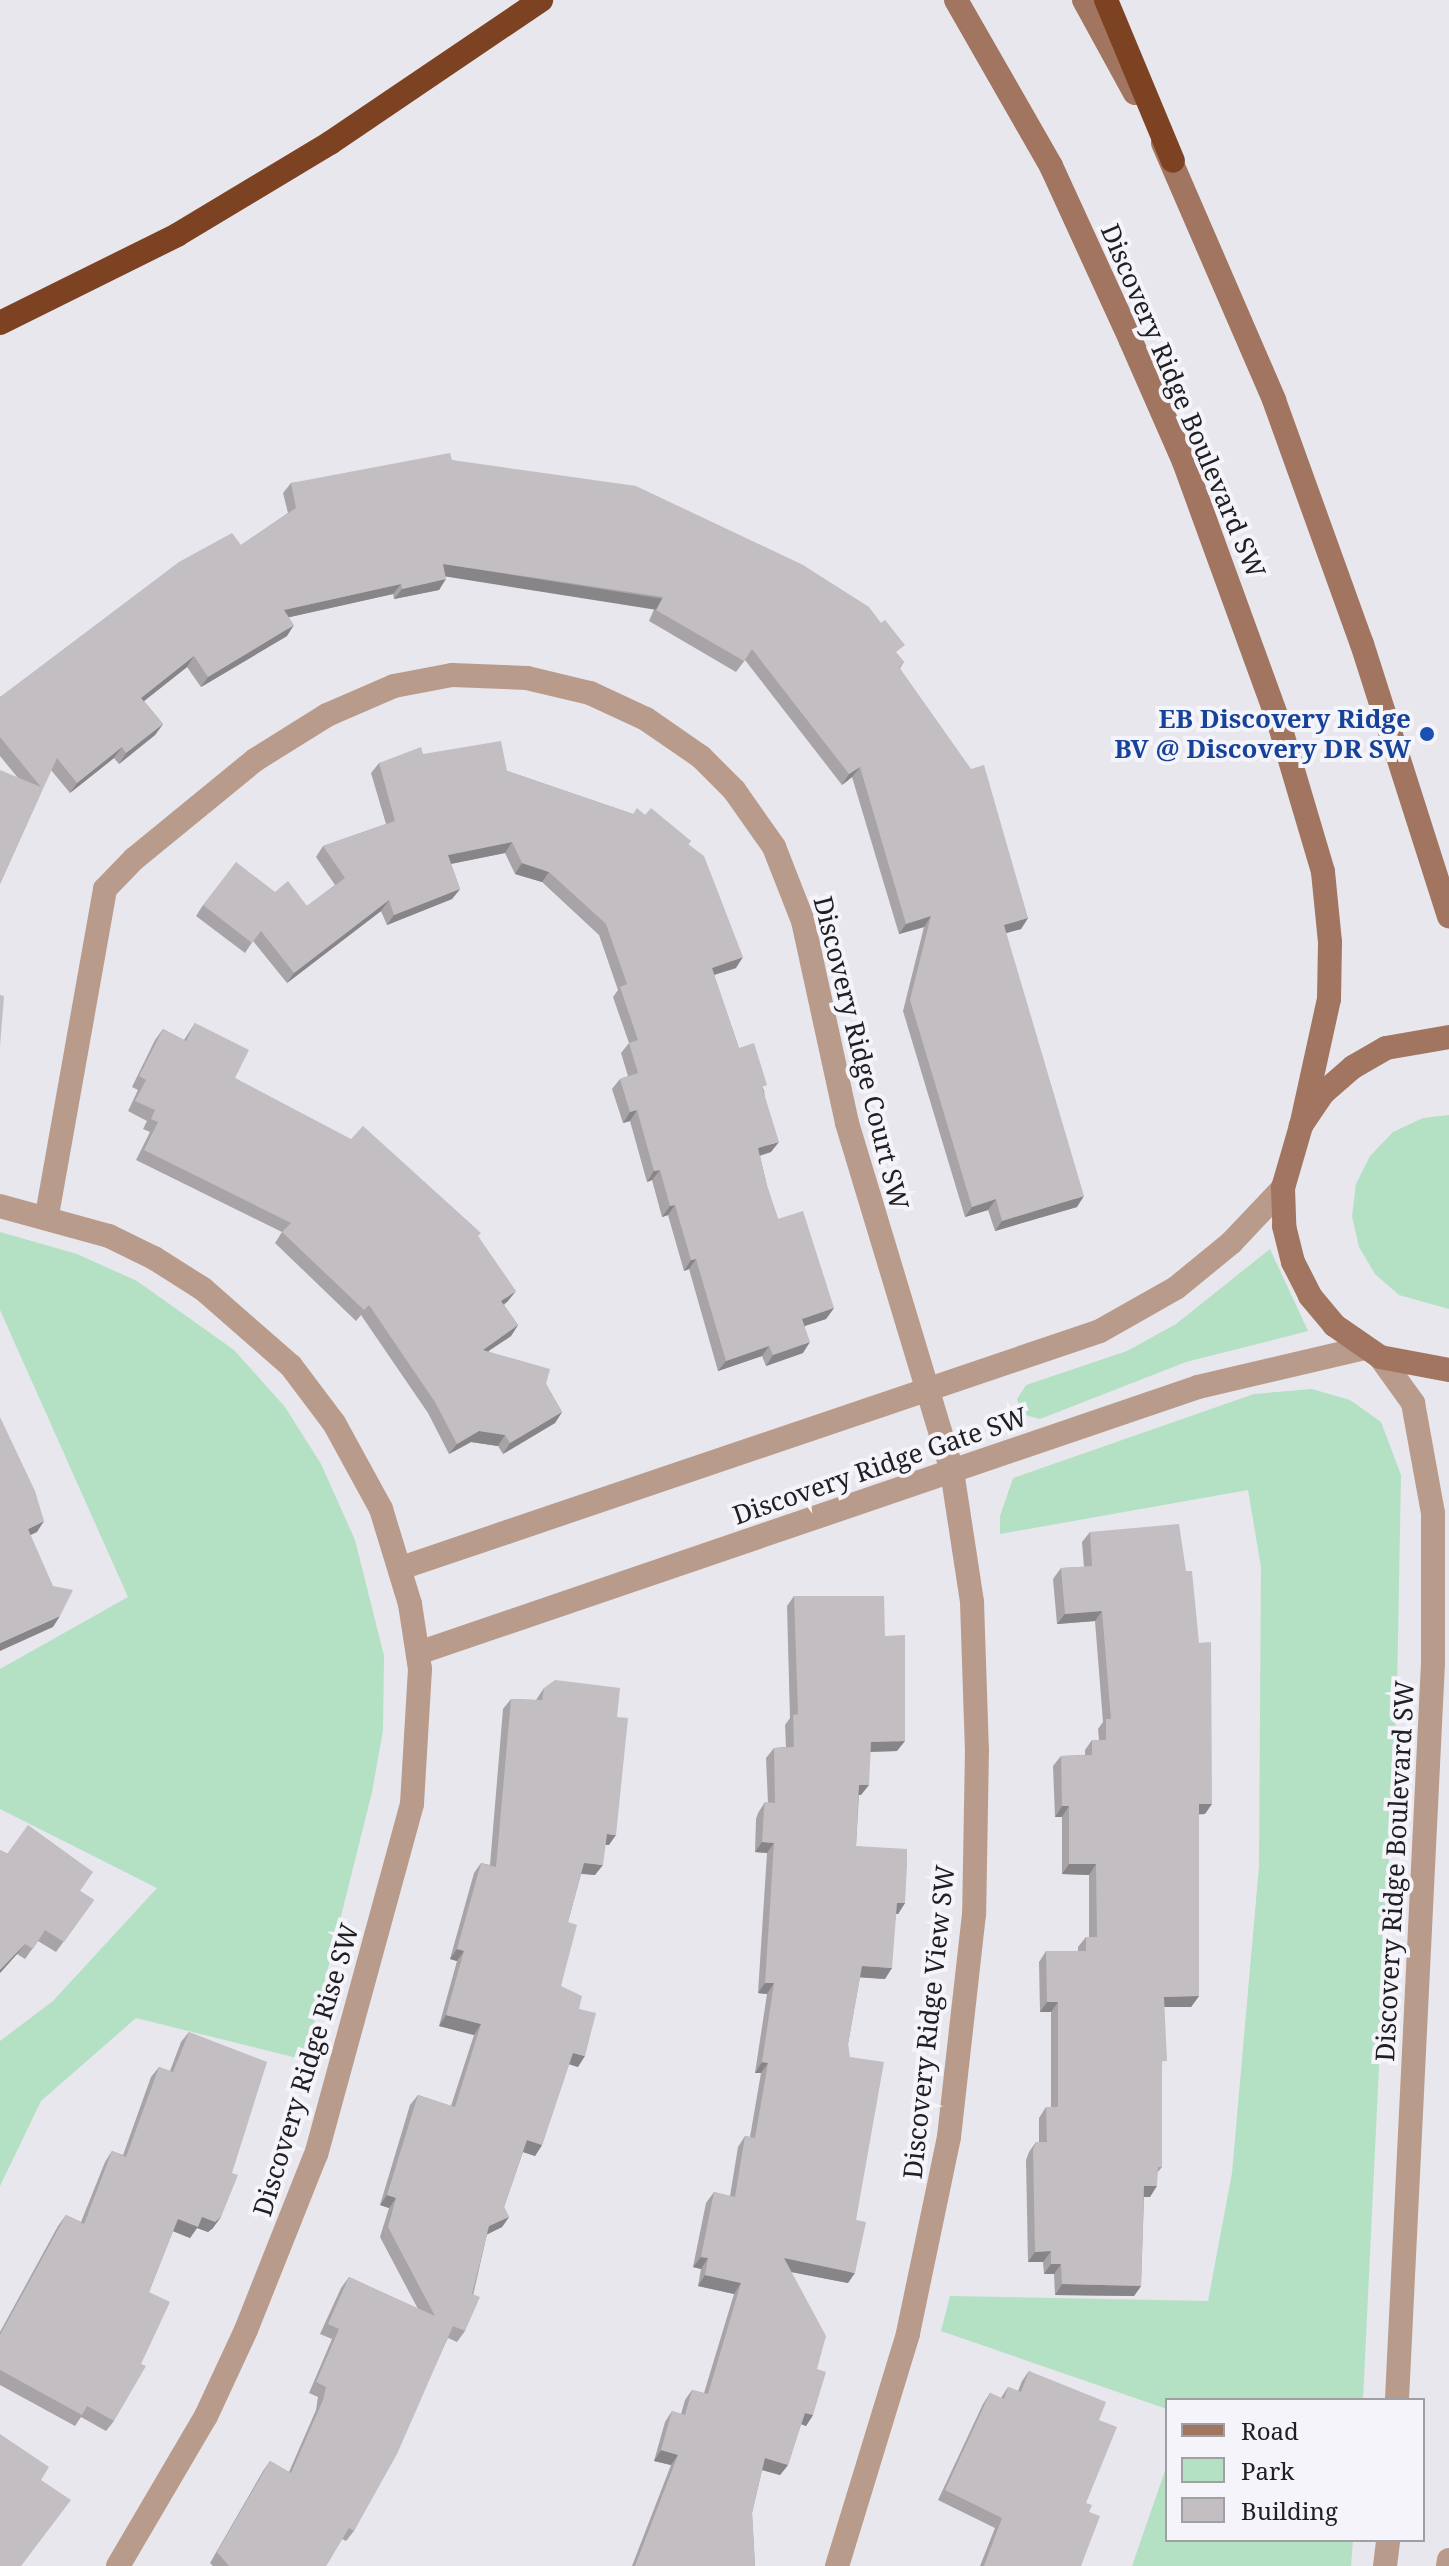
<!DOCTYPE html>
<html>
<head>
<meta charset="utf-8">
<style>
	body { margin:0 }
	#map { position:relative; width:1449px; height:2566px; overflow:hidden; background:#e7e7ed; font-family:"Noto Serif",serif }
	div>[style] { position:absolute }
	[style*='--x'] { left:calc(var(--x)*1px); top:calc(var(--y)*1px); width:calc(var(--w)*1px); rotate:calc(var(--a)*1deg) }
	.green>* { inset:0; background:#b4e1c3 }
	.street>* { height:24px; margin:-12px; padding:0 12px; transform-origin:12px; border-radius:12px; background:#b99b8c }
	.secondary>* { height:24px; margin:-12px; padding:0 12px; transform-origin:12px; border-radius:12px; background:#a17560 }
	.highway>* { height:24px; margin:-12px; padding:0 12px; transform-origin:12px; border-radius:12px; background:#7d4222 }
	.wall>* { inset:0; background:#a8a3a7 }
	.shaded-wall>* { inset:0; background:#888588; transform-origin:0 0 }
	.building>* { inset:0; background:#c3bec2 }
	.dots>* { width:22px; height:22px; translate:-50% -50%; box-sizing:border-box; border:4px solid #f5f4fa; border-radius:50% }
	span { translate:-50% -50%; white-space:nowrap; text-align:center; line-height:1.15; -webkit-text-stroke:8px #f5f4fa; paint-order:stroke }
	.street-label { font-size:26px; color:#202022 }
	.transit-label { font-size:26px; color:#164399; font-weight:700 }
	.right { translate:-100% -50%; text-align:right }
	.legend { position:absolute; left:1165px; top:2398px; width:260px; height:144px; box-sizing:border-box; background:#f5f4fa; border:2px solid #a09fa4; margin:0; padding:10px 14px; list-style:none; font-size:24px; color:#202022 }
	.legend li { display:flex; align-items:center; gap:16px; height:40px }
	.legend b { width:40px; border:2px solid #a09fa4 }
</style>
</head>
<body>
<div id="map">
	<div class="green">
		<i style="clip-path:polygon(1449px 1115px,1449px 1309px,1399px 1295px,1375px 1274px,1359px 1247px,1352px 1216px,1356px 1184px,1370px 1156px,1393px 1132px,1423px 1118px)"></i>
		<i style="clip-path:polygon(0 1232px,77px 1254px,137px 1281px,234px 1350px,285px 1407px,321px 1464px,355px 1540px,384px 1656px,383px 1730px,372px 1792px,305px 2060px,136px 2018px,41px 2101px,0 2186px,0 2041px,53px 2001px,157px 1888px,0 1809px,0 1669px,128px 1597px,0 1310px)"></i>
		<i style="clip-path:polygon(1270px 1249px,1308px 1331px,1186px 1362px,1040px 1419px,1022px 1414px,1017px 1399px,1026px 1385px,1127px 1351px,1176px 1324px)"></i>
		<i style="clip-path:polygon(1312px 1389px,1350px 1400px,1381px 1422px,1401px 1475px,1397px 1693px,1363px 2400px,1167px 2400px,1167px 2409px,941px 2331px,950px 2296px,1208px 2301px,1232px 2173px,1259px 1866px,1261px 1567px,1248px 1490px,1000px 1534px,1000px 1516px,1013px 1478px,1254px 1394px)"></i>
		<i style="clip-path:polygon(1167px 2465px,1167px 2540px,1353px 2540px,1351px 2566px,1132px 2566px)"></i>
	</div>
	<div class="street">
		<i style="--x:0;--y:1206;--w:113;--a:15.4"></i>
		<i style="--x:109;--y:1236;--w:50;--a:26.1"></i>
		<i style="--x:154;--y:1258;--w:58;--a:32.3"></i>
		<i style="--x:203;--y:1289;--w:117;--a:41.2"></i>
		<i style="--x:291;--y:1366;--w:71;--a:53"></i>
		<i style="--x:334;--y:1423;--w:98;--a:61.3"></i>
		<i style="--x:381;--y:1509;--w:99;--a:73"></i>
		<i style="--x:410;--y:1604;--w:66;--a:81.3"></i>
		<i style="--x:420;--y:1669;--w:135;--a:93.4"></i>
		<i style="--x:412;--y:1804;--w:363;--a:105.3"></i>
		<i style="--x:316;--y:2154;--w:189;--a:111.7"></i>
		<i style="--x:246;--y:2330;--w:95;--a:114.9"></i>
		<i style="--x:206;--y:2416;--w:174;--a:120.4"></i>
		<i style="--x:47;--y:1215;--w:331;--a:-79.9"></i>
		<i style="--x:105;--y:889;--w:42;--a:-46"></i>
		<i style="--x:134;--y:859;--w:156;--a:-39.3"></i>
		<i style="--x:255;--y:760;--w:85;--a:-32"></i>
		<i style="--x:327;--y:715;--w:73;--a:-23.4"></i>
		<i style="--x:394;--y:686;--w:59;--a:-10.7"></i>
		<i style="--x:452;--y:675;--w:75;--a:2.3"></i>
		<i style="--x:527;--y:678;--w:65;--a:13.4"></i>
		<i style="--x:590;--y:693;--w:62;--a:24.9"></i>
		<i style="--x:646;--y:719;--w:67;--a:34.6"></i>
		<i style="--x:701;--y:757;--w:47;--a:45"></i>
		<i style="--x:734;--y:790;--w:70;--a:54.9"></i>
		<i style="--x:774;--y:847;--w:79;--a:68.6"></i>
		<i style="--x:803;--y:921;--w:207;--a:77.7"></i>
		<i style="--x:847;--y:1123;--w:363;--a:73.2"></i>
		<i style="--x:952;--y:1471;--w:133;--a:81.3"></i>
		<i style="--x:972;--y:1602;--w:147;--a:88.1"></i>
		<i style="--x:977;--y:1749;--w:165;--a:91"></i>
		<i style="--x:974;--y:1914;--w:224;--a:96.4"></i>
		<i style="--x:949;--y:2137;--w:201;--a:101.8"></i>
		<i style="--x:908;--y:2334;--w:243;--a:107"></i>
		<i style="--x:1380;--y:1357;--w:57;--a:54.3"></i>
		<i style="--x:1413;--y:1403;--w:112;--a:79.7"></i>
		<i style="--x:1433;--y:1513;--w:150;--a:90"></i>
		<i style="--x:1433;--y:1663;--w:738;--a:92.8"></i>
		<i style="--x:401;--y:1568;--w:738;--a:-18.73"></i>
		<i style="--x:1100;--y:1331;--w:87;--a:-29.5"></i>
		<i style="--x:1176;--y:1288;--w:71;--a:-39.3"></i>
		<i style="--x:1231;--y:1243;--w:76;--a:-46.6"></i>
		<i style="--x:418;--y:1653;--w:824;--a:-18.83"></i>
		<i style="--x:1198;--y:1387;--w:171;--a:-13.2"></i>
		<i style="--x:1385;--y:2566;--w:26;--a:-83"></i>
		<i style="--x:1448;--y:2566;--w:6;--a:-81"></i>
	</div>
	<div class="secondary">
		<i style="--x:956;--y:0;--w:191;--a:60.2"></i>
		<i style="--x:1051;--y:166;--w:192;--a:65.4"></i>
		<i style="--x:1131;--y:341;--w:132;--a:66.3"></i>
		<i style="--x:1184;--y:462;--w:278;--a:70"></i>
		<i style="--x:1279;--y:723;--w:155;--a:73.5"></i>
		<i style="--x:1323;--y:872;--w:70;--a:84.3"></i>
		<i style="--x:1330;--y:942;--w:57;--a:91"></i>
		<i style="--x:1329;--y:999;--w:130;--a:102.4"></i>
		<i style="--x:1084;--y:0;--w:106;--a:61.3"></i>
		<i style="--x:1163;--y:143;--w:280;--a:66.6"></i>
		<i style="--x:1274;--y:400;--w:259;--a:70.2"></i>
		<i style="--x:1362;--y:644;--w:286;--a:72.3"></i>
		<i style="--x:1449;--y:1037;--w:64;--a:170.1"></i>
		<i style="--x:1386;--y:1048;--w:38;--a:150"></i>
		<i style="--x:1353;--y:1067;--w:40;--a:139"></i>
		<i style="--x:1323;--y:1093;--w:40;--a:124"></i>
		<i style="--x:1301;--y:1126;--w:65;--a:106.2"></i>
		<i style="--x:1283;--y:1188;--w:38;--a:88"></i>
		<i style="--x:1284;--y:1226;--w:37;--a:76"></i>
		<i style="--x:1293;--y:1262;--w:38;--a:63"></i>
		<i style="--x:1310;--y:1296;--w:38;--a:50"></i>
		<i style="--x:1334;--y:1325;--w:56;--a:34.8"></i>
		<i style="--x:1380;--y:1357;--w:70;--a:10.7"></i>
	</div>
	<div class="highway">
		<i style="--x:1106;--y:0;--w:174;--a:67.4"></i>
		<i style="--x:0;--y:323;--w:198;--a:-26.4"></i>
		<i style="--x:177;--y:235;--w:179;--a:-31"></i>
		<i style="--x:330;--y:143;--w:255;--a:-34.1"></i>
	</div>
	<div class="wall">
		<i style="clip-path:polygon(452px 460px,898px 655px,904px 662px,900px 668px,1028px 918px,1021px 929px,1006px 933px,1077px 1207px,995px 1231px,988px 1210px,965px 1217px,903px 1011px,924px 927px,899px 934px,852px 777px,842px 785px,745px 660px,736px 672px,649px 621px,655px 607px,446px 576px,439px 590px,394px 599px,393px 594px,289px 617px,287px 636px,201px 687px,187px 667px,144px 701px,163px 724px,155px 735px,119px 764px,114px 758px,70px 793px,51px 770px,0 884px,18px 778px,0 756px,0 697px,241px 545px,288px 513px,283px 493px,291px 483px)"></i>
		<i style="clip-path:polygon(423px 754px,507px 771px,633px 814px,645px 815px,691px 841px,688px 844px,736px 968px,714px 975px,739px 1048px,764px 1090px,771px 1152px,760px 1156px,767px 1186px,778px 1219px,834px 1308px,826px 1319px,805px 1326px,803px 1353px,766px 1366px,762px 1356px,718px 1371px,689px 1269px,684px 1271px,668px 1215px,662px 1217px,652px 1180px,647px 1182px,630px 1121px,623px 1123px,612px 1089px,620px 1079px,628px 1076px,621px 1053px,629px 1043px,613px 997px,618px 990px,599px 935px,542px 882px,515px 874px,505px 853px,451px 864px,460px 889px,452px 899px,387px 925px,381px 911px,287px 983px,253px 941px,245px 953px,196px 916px,203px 905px,275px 892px,307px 906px,335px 885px,316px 857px,323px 846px,386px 824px,371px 773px,379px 763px)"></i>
		<i style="clip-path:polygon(195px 1023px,235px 1078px,478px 1236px,508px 1301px,504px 1305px,518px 1325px,511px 1336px,488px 1351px,546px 1384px,562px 1412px,555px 1423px,503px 1454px,498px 1446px,471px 1442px,449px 1454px,428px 1413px,361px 1315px,356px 1321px,275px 1243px,282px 1232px,136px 1160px,150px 1132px,143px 1129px,147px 1121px,128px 1111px,138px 1090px,132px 1087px,155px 1040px,163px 1029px,184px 1040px)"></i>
		<i style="clip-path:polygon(1090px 1532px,1205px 1814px,1199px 1814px,1199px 1996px,1191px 2007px,1164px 2007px,1162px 2069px,1162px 2167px,1157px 2173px,1150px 2197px,1144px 2197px,1141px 2286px,1134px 2296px,1055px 2295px,1054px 2274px,1044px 2274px,1043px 2262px,1028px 2262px,1026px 2160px,1029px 2152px,1036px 2142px,1039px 2142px,1039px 2118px,1046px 2107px,1051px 2107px,1051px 2012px,1040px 2012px,1039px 1962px,1046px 1951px,1078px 1951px,1078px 1947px,1086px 1937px,1089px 1937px,1089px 1875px,1062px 1874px,1062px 1817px,1055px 1817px,1053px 1766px,1061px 1756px,1085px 1755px,1085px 1750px,1092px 1740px,1099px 1740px,1098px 1729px,1103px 1722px,1095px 1621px,1057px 1624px,1053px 1579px,1061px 1568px,1084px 1567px,1082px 1542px)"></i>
		<i style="clip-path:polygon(794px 1596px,885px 1636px,897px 1751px,870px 1752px,861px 1795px,859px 1795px,856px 1846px,905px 1903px,898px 1914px,896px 1914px,885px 1979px,860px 1977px,848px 2044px,856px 2220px,848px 2283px,791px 2272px,817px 2369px,813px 2415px,806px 2426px,801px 2424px,788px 2465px,780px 2475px,762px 2470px,752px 2513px,755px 2566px,632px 2566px,671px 2465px,654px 2461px,665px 2422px,672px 2411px,681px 2414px,685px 2400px,692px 2390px,704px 2393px,734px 2294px,698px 2286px,701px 2269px,693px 2267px,706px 2203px,714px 2192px,730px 2196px,738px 2147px,745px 2136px,750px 2137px,761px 2073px,755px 2073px,767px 1994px,758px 1993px,767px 1853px,755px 1852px,756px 1819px,758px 1813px,765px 1802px,768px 1803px,766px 1758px,774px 1748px,786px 1747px,785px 1725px,790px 1718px,787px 1606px)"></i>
		<i style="clip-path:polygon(544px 1688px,617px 1717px,609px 1845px,605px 1845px,595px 1875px,581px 1874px,568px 1922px,561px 1986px,579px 2009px,578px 2067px,569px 2064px,542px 2145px,535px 2156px,523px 2152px,504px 2207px,509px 2217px,502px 2227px,487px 2234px,465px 2331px,457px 2342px,448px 2338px,354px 2531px,346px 2541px,342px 2539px,326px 2566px,213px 2566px,210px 2563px,263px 2471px,270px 2461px,289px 2472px,316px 2410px,318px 2397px,309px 2393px,332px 2339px,320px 2334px,341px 2288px,349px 2277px,418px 2309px,380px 2237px,389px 2208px,380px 2205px,410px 2105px,418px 2095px,451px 2106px,474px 2035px,439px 2026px,457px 1961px,450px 1959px,474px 1873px,481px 1863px,490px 1865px,503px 1709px,511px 1699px,536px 1700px)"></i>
		<i style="clip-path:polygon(0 1850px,80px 1891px,94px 1900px,56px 1952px,38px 1941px,25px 1959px,17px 1954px,0 1973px)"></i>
		<i style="clip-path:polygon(189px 2032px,213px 2228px,208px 2232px,197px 2228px,190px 2238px,173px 2231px,149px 2292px,114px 2421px,106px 2431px,81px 2417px,75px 2426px,0 2385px,0 2332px,58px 2226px,66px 2215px,81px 2222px,105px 2162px,112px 2151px,123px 2155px,151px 2077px,159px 2067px,170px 2071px,181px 2042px)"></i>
		<i style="clip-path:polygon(1029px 2371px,1099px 2420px,1086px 2503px,1089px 2512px,1081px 2566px,980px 2566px,995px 2528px,938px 2500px,983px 2404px,990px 2393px,1001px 2398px,1008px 2387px,1018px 2391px,1022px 2381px)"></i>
	</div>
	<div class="shaded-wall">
		<i style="left:443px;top:564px;width:222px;height:12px;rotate:9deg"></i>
		<i style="clip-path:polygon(446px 579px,439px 590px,394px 599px,402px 589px)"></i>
		<i style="clip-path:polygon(401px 584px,393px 594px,277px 620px,284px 610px)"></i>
		<i style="clip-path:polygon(294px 625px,287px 636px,201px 687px,208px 677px)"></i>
		<i style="clip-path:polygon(194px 656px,187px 667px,134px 709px,141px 698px)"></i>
		<i style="clip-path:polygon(163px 724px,155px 735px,119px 764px,126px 753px)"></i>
		<i style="clip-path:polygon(122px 747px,114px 758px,70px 793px,77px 783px)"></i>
		<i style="clip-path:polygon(860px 767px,852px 777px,842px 785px,849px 774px)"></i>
		<i style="clip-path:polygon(512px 842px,505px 853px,440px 866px,448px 855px)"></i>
		<i style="clip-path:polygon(522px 863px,549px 872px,542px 882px,515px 874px)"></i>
		<i style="clip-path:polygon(460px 889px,452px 899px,387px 925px,394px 915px)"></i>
		<i style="clip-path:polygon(389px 900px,381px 911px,287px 983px,294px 973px)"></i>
		<i style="clip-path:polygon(931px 916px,924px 927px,899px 934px,906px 924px)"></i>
		<i style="clip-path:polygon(1028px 918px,1021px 929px,996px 936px,1004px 925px)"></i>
		<i style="clip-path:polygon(743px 957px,736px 968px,704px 978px,712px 968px)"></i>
		<i style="clip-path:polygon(637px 1110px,630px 1121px,623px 1123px,630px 1112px)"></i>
		<i style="clip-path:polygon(779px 1142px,771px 1152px,750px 1158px,758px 1148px)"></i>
		<i style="clip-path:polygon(660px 1170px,652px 1180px,647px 1182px,654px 1171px)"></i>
		<i style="clip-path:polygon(1084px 1196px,1077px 1207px,995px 1231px,1002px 1221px)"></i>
		<i style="clip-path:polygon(996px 1199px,988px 1210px,965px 1217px,972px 1207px)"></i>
		<i style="clip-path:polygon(675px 1205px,668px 1215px,662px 1217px,670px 1206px)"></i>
		<i style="clip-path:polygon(696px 1259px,689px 1269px,684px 1271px,691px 1260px)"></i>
		<i style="clip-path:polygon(516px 1291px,508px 1301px,494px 1311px,501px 1301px)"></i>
		<i style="clip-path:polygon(834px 1308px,826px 1319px,795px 1329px,802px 1319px)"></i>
		<i style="clip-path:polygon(518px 1325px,511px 1336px,475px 1360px,483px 1350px)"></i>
		<i style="clip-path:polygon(810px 1342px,803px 1353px,766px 1366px,773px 1355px)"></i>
		<i style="clip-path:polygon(769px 1346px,762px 1356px,718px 1371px,726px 1361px)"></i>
		<i style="clip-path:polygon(562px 1412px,555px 1423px,503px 1454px,510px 1443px)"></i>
		<i style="clip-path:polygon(479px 1431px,505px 1435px,498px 1446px,471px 1442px,449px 1454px,457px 1444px)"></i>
		<i style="clip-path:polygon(44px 1521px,37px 1532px,20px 1540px,28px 1529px)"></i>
		<i style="clip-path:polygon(1102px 1611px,1095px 1621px,1057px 1624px,1065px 1614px)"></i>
		<i style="clip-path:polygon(60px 1616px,53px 1627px,0 1651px,0 1643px)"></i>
		<i style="clip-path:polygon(905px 1741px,897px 1751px,863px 1752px,871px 1742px)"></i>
		<i style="clip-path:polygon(859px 1785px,869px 1785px,861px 1795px,852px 1795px)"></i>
		<i style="clip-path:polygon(1199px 1804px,1212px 1804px,1205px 1814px,1192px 1815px)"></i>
		<i style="clip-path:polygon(1062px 1806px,1069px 1806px,1062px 1817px,1055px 1817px)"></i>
		<i style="clip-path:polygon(607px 1834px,616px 1835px,609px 1845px,599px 1844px)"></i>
		<i style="clip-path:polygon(762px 1842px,774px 1843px,767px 1853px,755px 1852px)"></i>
		<i style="clip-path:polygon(584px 1863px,603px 1865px,595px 1875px,577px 1873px)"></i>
		<i style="clip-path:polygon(1069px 1864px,1096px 1864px,1089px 1875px,1062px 1874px)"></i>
		<i style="clip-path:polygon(897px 1903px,905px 1903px,898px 1914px,890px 1913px)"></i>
		<i style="clip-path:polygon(25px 1944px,17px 1954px,0 1973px,0 1970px)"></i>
		<i style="clip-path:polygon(457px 1949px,464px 1951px,457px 1961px,450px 1959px)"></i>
		<i style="clip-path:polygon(862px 1966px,892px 1968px,885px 1979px,854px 1977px)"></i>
		<i style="clip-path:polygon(765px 1983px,774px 1983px,767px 1994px,758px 1993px)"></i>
		<i style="clip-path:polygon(1199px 1996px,1191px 2007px,1156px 2007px,1164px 1997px)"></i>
		<i style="clip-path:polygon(1047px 2002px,1058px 2002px,1051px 2012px,1040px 2012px)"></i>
		<i style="clip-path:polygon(446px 2015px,481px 2024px,474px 2035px,439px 2026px)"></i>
		<i style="clip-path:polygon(573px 2053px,585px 2056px,578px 2067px,565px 2063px)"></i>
		<i style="clip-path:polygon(762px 2062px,768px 2063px,761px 2073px,755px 2073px)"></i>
		<i style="clip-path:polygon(527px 2140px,542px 2145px,535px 2156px,520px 2151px)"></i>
		<i style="clip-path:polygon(1144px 2186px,1157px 2186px,1150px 2197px,1137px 2197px)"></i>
		<i style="clip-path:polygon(387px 2195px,396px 2198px,389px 2208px,380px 2205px)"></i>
		<i style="clip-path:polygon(202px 2217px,221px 2217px,213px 2228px,208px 2232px,197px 2228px,190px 2238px,170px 2230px,178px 2219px)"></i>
		<i style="clip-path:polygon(509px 2217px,502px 2227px,482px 2237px,489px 2226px)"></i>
		<i style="clip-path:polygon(1051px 2251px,1043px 2262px,1028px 2262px,1035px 2252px)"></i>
		<i style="clip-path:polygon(701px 2257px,708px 2258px,701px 2269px,693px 2267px)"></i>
		<i style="clip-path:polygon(784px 2258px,855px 2273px,848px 2283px,776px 2269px)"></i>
		<i style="clip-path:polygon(1051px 2264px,1061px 2264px,1054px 2274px,1044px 2274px)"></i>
		<i style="clip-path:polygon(705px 2275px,741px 2283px,734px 2294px,698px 2286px)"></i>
		<i style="clip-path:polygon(1062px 2284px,1141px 2286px,1134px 2296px,1055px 2295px)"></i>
		<i style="clip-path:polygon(805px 2413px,813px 2415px,806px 2426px,798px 2423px)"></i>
		<i style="clip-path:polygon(661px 2450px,678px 2455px,671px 2465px,654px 2461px)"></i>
		<i style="clip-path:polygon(765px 2458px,788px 2465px,780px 2475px,758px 2469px)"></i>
	</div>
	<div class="building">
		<i style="clip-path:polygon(450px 453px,452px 460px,636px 486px,803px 565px,869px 607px,881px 623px,885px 620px,905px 645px,896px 652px,904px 662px,899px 667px,971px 769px,984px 765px,1028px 918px,1004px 925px,1084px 1196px,1002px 1221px,996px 1199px,972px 1207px,910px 1000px,931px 916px,906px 924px,860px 767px,849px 774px,752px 649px,744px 661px,656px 610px,663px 597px,443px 564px,446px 579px,402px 589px,401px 584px,284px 610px,294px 625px,208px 677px,194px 656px,141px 698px,163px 724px,126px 753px,122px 747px,77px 783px,57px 758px,0 884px,0 770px,41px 787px,0 737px,0 697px,179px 562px,232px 533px,241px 545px,296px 508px,291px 483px)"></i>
		<i style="clip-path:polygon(501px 741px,507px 771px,633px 814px,637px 808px,645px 815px,651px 808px,691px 841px,688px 844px,704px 856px,743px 957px,712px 968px,739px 1048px,754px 1043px,767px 1085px,762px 1087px,779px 1142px,758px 1148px,767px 1186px,778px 1219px,803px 1211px,834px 1308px,802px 1319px,810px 1342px,773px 1355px,769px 1346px,726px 1361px,696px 1259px,691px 1260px,675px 1205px,670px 1206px,660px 1170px,654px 1171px,637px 1110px,630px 1112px,620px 1079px,638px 1073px,629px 1043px,638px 1040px,620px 987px,627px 984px,606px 924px,549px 872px,522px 863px,512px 842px,448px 855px,460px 889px,394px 915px,389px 900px,294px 973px,261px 931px,252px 943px,203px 905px,236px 862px,275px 892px,288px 881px,307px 906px,345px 878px,323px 846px,395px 821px,379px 763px,421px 747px,423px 754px)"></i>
		<i style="clip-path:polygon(0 995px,4px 996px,0 1047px)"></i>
		<i style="clip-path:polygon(195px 1023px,249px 1050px,235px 1078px,351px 1139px,363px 1126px,481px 1233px,478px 1236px,516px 1291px,501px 1301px,518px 1325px,483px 1350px,550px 1369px,546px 1384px,562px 1412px,510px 1443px,505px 1435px,479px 1431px,457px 1444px,435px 1402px,369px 1305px,364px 1310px,282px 1232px,291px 1223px,144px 1150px,158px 1122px,151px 1119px,155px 1110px,135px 1101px,146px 1080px,139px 1076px,163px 1029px,186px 1041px)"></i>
		<i style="clip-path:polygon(0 1417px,35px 1491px,44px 1521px,28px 1529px,53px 1586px,73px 1590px,60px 1616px,0 1643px)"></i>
		<i style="clip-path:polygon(1179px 1524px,1186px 1571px,1192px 1571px,1199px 1643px,1211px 1642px,1212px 1804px,1199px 1804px,1199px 1996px,1164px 1997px,1167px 2061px,1162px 2061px,1162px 2167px,1158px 2167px,1157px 2186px,1144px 2186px,1141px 2286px,1062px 2284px,1061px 2264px,1051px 2264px,1051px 2251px,1035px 2252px,1033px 2150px,1036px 2142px,1047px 2142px,1046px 2107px,1058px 2107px,1058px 2002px,1047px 2002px,1046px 1951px,1086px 1951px,1086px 1937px,1097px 1937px,1096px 1864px,1069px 1864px,1069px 1806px,1062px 1806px,1061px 1756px,1092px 1755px,1092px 1740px,1106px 1740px,1106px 1719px,1111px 1719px,1102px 1611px,1065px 1614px,1061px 1568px,1092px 1566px,1090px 1532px)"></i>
		<i style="clip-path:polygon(794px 1596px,884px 1596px,885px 1636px,905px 1635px,905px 1741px,871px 1742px,869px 1785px,859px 1785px,856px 1846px,907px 1849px,907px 1865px,905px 1903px,897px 1903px,892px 1968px,862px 1966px,848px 2044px,850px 2057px,884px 2062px,856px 2220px,866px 2222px,855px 2273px,784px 2258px,826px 2336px,817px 2369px,826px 2372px,813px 2415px,805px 2413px,788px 2465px,765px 2458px,752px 2513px,755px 2566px,635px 2566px,678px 2455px,661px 2450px,672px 2411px,685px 2415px,692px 2390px,708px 2394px,741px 2283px,705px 2275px,708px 2258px,701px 2257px,714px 2192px,735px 2197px,745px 2136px,755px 2138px,768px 2063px,762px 2062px,774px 1983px,765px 1983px,774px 1843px,762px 1842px,764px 1809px,765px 1802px,775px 1803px,774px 1748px,794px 1747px,793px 1715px,798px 1714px)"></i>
		<i style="clip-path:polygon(555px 1680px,620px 1688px,617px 1717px,628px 1718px,616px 1835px,607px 1834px,603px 1865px,584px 1863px,568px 1922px,577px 1925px,561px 1986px,582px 1996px,579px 2009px,596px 2013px,585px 2056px,573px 2053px,542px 2145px,527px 2140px,504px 2207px,509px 2217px,489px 2226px,472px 2294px,480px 2297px,465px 2331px,453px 2326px,397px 2454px,354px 2531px,349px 2528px,326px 2566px,229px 2566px,217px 2552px,270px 2461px,291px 2473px,323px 2400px,326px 2387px,316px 2382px,339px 2329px,328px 2324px,349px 2277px,435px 2316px,388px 2227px,396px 2198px,387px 2195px,418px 2095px,455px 2107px,481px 2024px,446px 2015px,464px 1951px,457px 1949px,481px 1863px,496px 1867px,511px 1699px,542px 1700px,544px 1688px)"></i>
		<i style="clip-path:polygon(28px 1825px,93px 1872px,80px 1891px,94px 1900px,64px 1942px,45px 1930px,33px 1949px,25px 1944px,0 1970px,0 1850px,7px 1854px)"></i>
		<i style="clip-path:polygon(189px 2032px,267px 2062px,232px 2173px,238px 2175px,221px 2217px,215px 2222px,202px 2217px,198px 2227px,178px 2219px,149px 2292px,170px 2302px,141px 2364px,146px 2366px,114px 2421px,87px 2406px,82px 2415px,0 2370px,0 2335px,66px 2215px,84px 2224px,112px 2151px,126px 2157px,159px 2067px,173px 2072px)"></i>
		<i style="clip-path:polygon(1029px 2371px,1106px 2402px,1099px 2420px,1117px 2427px,1086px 2503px,1092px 2505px,1089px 2512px,1100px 2516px,1081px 2566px,984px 2566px,1002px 2518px,945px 2490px,990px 2393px,1004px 2399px,1008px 2387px,1021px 2392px)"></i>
		<i style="clip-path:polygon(0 2434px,49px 2467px,41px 2480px,71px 2500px,21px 2566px,0 2566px)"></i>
	</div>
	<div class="dots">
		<i style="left:1427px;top:734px;background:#1a4fb4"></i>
	</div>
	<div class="street-label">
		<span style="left:1183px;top:401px;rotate:67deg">Discovery Ridge Boulevard SW</span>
		<span style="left:861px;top:1053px;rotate:76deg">Discovery Ridge Court SW</span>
		<span style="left:880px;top:1466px;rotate:-19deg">Discovery Ridge Gate SW</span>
		<span style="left:1395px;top:1871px;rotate:-87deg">Discovery Ridge Boulevard SW</span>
		<span style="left:929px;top:2022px;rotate:-84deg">Discovery Ridge View SW</span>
		<span style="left:306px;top:2070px;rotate:-73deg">Discovery Ridge Rise SW</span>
	</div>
	<div class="transit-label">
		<span class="right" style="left:1411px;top:734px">EB Discovery Ridge<br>BV @ Discovery DR SW</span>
	</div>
	<ul class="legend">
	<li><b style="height:10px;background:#a17560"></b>Road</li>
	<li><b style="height:22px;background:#b4e1c3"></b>Park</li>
	<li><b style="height:22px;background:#c3bec2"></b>Building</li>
	</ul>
</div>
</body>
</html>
